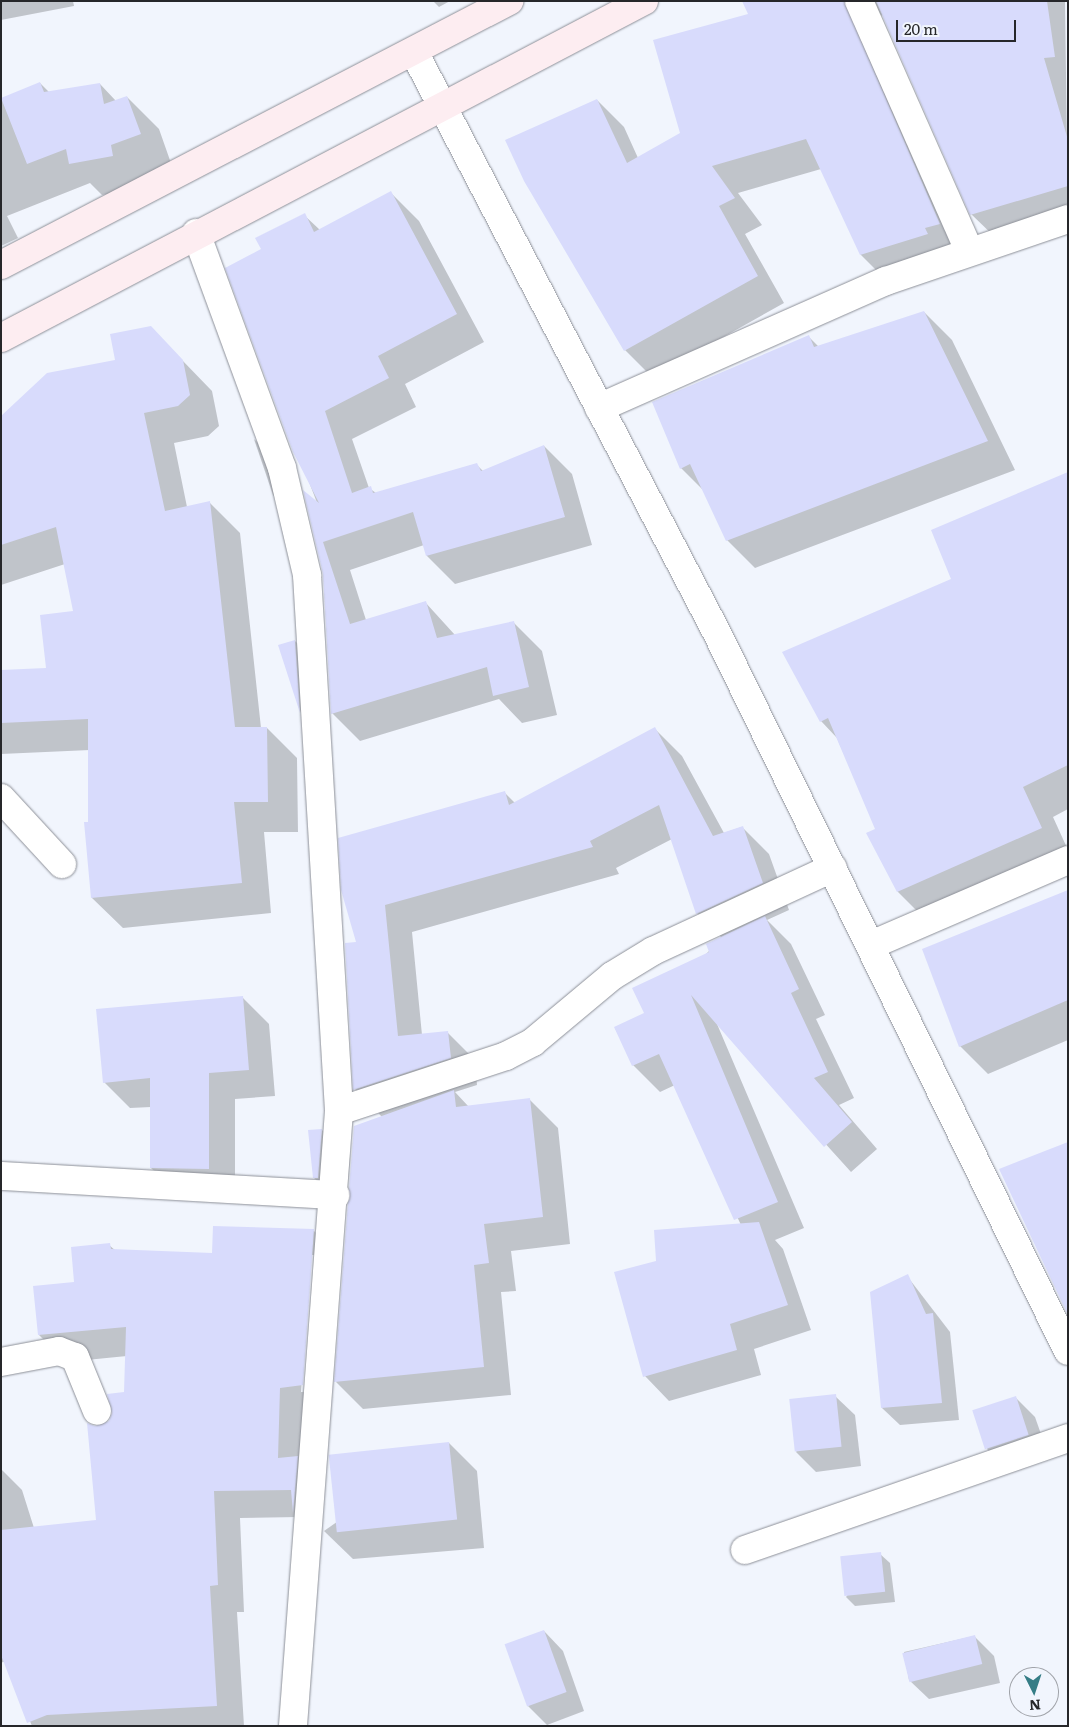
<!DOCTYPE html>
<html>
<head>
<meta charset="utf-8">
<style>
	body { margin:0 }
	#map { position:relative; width:1069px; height:1727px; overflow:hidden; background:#f1f5fd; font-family:Literata,serif }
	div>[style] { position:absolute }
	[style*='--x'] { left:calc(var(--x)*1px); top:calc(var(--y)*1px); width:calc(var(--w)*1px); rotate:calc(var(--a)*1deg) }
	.shadow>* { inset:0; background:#0003 }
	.building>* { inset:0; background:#d8dbfc; transform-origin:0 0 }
	.roads { filter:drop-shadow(0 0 1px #8d9098) drop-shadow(0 0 1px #8d9098) }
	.minor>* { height:28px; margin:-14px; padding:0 14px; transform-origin:14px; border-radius:14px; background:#fff }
	.tertiary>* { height:28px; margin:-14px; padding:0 14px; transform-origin:14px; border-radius:14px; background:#fff }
	.secondary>* { height:28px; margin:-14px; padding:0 14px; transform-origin:14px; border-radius:14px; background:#fdedf1 }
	span { translate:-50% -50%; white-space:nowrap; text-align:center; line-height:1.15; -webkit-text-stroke:4px #f1f5fd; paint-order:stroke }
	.frame { position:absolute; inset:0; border:2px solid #26272a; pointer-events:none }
	.north { position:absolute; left:1009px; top:1667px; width:50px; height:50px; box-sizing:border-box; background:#f1f5fd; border:1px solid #a0a3a9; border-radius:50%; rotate:176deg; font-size:14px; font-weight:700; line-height:20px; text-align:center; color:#26272a }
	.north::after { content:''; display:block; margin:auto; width:18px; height:22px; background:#357d86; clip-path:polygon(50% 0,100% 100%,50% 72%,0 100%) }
	.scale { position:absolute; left:896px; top:20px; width:120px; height:22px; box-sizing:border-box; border:2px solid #26272a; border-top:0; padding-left:6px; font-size:15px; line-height:18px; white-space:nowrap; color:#26272a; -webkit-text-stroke:4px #f1f5fd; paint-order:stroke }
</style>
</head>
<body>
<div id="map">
	<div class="shadow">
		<i style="clip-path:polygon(1px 1px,73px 1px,74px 6px,1px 20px)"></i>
		<i style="clip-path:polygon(433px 1px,450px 1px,439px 7px)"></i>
		<i style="clip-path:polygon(768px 1px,1065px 1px,1068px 221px,999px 241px,971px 214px,883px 15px,873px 19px,967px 251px,888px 282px,861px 255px,821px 169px,738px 193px,762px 225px,745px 234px,784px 303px,652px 377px,625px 350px,597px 100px,624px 127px,638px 158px,681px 134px,750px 14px)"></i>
		<i style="clip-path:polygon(40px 83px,49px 92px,100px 84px,116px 101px,127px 97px,159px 129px,172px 166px,144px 188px,102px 195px,90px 183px,7px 216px,18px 238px,1px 246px,1px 99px)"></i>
		<i style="clip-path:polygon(391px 193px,419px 221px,484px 342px,405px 384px,416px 407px,352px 439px,369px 488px,376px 493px,476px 464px,483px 471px,544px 446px,572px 474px,592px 545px,455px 584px,427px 556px,424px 545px,350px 570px,366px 620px,425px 602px,455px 635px,514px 623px,542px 651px,557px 715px,522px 723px,499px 699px,360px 741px,332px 713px,319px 508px,227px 268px,262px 250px,304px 215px,320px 230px)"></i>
		<i style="clip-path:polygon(924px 312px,952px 340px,1015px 470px,755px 568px,727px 540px,705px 492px,681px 468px,809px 337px,819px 347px)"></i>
		<i style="clip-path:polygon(150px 327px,212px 391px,219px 426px,208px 436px,174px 443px,187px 507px,210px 503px,240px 533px,261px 728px,267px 728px,297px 758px,298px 832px,264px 832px,271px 913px,123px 928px,92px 898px,90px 750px,1px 754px,1px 671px,47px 669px,75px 612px,65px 564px,1px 585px,1px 418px,116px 361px)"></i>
		<i style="clip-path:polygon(254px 439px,280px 464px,299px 521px,273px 495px)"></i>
		<i style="clip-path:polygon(1068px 473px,1068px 809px,1053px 817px,1068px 850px,928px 922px,898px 892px,867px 833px,877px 830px,837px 738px,821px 721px,953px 579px)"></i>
		<i style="clip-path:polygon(295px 641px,323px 670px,327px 739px,301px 713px,280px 646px)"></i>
		<i style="clip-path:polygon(655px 729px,682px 756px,724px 833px,742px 827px,769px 854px,789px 910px,767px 920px,791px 944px,825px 1015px,816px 1019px,854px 1098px,839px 1105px,877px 1149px,851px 1172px,717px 1024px,804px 1228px,775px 1240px,783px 1249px,811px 1330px,754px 1349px,761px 1375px,669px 1401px,645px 1376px,657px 1262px,741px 1225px,675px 1085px,660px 1092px,633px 1065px,615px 1028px,646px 1014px,722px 938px,697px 913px,672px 839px,616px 868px,619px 874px,412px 932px,422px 1035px,448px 1033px,475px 1060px,477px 1085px,455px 1092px,469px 1107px,530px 1100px,558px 1128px,570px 1244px,511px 1251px,516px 1291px,501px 1292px,511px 1395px,363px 1409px,336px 1382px,382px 1117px,355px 1089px,357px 943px,343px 890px,504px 792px,515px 803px)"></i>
		<i style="clip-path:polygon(1068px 891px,1068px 1040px,988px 1074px,960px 1046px)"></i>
		<i style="clip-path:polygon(243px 998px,269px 1024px,275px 1096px,235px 1099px,235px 1195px,178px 1194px,151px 1168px,151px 1107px,130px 1108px,104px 1082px)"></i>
		<i style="clip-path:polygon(322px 1130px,350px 1158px,346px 1206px,314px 1178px)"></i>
		<i style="clip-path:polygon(evenodd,214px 1227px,314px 1231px,341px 1258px,299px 1517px,240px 1518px,244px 1612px,237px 1612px,244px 1726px,32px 1726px,5px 1661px,1px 1663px,1px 1469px,22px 1490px,34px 1528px,98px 1521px,95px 1428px,110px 1422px,126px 1393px,127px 1356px,66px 1362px,39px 1335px,109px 1245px,116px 1251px,214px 1254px,214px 1227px,311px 1255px,314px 1255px,304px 1392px,301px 1392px,311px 1255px)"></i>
		<i style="clip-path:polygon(907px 1276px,950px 1332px,959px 1420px,900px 1425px,882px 1408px)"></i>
		<i style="clip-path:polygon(835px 1396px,855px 1415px,861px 1466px,816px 1472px,796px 1452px)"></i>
		<i style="clip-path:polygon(1016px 1398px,1035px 1417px,1048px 1454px,1006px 1469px,987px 1449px)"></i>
		<i style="clip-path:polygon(449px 1443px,477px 1471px,484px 1548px,353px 1559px,324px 1531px)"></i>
		<i style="clip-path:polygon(880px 1554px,890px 1563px,895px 1602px,855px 1606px,846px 1597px)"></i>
		<i style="clip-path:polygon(544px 1631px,563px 1651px,584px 1711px,547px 1725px,527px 1705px)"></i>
		<i style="clip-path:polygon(974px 1636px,994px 1656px,1000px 1683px,929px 1699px,909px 1680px,904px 1652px)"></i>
	</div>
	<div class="building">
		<i style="clip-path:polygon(742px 1px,844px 1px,940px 224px,925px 228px,928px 234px,860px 255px,806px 139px,712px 166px,735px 198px,719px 206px,758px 276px,624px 351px,524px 181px,505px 140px,597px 99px,627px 163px,680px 133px,653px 40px,748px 14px)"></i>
		<i style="clip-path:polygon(876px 1px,1047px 1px,1055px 57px,1044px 58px,1068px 140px,1068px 186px,970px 215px)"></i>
		<i style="clip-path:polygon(40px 82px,44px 92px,100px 83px,104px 104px,127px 96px,141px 134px,111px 145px,113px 156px,69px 164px,66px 149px,27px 164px,1px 98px)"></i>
		<i style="clip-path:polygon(391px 191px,457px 314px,378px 356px,389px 378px,325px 411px,352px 493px,371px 486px,373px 493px,477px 463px,481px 471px,544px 445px,565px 517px,426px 556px,413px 512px,323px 542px,350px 624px,426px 601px,437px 638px,514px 621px,529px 687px,493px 696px,487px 667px,331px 714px,323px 574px,303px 490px,319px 503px,293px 452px,225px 268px,261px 249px,255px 238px,305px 213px,314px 232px)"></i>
		<i style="clip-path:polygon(924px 311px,988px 441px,726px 541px,690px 464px,680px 469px,652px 402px,809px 335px,814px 347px)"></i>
		<i style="clip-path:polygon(151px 326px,183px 360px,190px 395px,178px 406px,144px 413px,165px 511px,210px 501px,235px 727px,267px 727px,268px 802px,234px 802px,242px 883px,91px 898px,84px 822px,88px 822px,88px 719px,1px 723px,1px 670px,46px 668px,40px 615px,73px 611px,56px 527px,1px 545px,1px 416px,47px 373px,115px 360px,110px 334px)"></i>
		<i style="clip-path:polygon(1068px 472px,1068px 765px,1023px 787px,1042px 828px,897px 892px,866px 833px,875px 829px,828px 718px,820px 722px,782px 652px,951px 579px,931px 530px)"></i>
		<i style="clip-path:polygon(295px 640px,300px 713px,278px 645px)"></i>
		<i style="clip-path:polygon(655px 727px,713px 836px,743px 826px,763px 883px,696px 914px,659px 805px,590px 841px,593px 847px,385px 905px,398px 1036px,448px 1031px,451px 1058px,353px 1090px,345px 943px,356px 942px,341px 890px,338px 838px,505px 791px,509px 805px)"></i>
		<i style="clip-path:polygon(1068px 890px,1068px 1000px,959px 1047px,922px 949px)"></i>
		<i style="clip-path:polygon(765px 916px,799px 989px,791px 993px,828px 1072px,814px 1078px,852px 1122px,824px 1147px,691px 995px,778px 1202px,734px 1220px,659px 1054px,632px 1066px,614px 1027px,644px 1013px,632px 988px,709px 952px,706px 944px)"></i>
		<i style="clip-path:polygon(243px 996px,249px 1070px,209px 1073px,209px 1169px,150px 1168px,150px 1078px,103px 1083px,96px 1009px)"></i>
		<i style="clip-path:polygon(454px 1090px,456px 1107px,530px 1098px,543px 1217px,484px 1224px,489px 1263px,474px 1265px,484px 1367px,334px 1382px,354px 1126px)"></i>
		<i style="clip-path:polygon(322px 1129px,318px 1178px,313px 1178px,308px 1130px)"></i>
		<i style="clip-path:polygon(1068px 1142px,1068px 1315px,999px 1169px)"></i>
		<i style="clip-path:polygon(759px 1222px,788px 1305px,730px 1324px,737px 1350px,643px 1377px,614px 1272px,656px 1261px,654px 1230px)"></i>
		<i style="clip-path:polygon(213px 1226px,314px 1229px,303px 1385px,280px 1388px,278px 1458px,298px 1456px,293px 1513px,291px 1490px,214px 1491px,218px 1585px,210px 1586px,217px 1706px,47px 1715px,27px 1723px,1px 1655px,1px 1530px,96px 1520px,87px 1423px,95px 1426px,109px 1421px,112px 1413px,107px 1394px,124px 1392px,126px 1327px,38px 1335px,33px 1286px,74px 1282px,71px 1247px,110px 1243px,111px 1249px,212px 1253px)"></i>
		<i style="clip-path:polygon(908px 1274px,926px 1314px,933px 1313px,942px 1403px,881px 1408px,870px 1292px)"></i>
		<i style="left:836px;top:1394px;width:53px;height:47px;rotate:84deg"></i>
		<i style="left:1016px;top:1396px;width:41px;height:46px;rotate:72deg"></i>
		<i style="left:449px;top:1442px;width:78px;height:121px;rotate:84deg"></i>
		<i style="left:881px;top:1552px;width:40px;height:41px;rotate:84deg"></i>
		<i style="left:544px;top:1630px;width:66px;height:42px;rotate:70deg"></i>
		<i style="left:975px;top:1635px;width:30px;height:75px;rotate:76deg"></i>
	</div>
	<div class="roads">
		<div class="minor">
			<i style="--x:859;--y:1;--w:272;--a:66.2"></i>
			<i style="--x:196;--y:233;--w:250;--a:69.9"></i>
			<i style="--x:282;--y:468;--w:110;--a:76.8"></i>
			<i style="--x:307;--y:575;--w:537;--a:86.58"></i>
			<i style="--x:339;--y:1111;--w:617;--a:94.28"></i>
			<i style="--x:599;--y:408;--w:314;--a:-23.9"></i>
			<i style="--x:886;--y:281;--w:192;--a:-18.8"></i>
			<i style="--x:1;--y:798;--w:90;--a:47.3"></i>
			<i style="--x:871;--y:945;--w:215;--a:-23.3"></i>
			<i style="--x:339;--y:1111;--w:176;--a:-18.2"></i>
			<i style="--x:506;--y:1056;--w:30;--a:-27"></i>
			<i style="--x:533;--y:1042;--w:103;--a:-39.9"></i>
			<i style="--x:612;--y:976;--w:48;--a:-31.4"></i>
			<i style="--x:653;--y:951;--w:198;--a:-24.8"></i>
			<i style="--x:1;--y:1176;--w:335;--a:3.3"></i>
			<i style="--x:1;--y:1362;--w:59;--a:-10.7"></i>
			<i style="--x:59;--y:1351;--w:17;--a:21"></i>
			<i style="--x:75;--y:1357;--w:58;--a:67.8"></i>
			<i style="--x:745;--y:1550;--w:342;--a:-19.1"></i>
		</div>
		<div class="tertiary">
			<i style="--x:414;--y:52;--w:655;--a:62.46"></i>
			<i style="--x:717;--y:633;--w:799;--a:63.95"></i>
		</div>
		<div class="secondary">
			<i style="--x:1;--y:265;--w:573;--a:-27.46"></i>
			<i style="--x:1;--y:338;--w:726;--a:-27.66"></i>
		</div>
	</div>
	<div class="frame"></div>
	<div class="north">N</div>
	<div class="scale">20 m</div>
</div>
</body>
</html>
